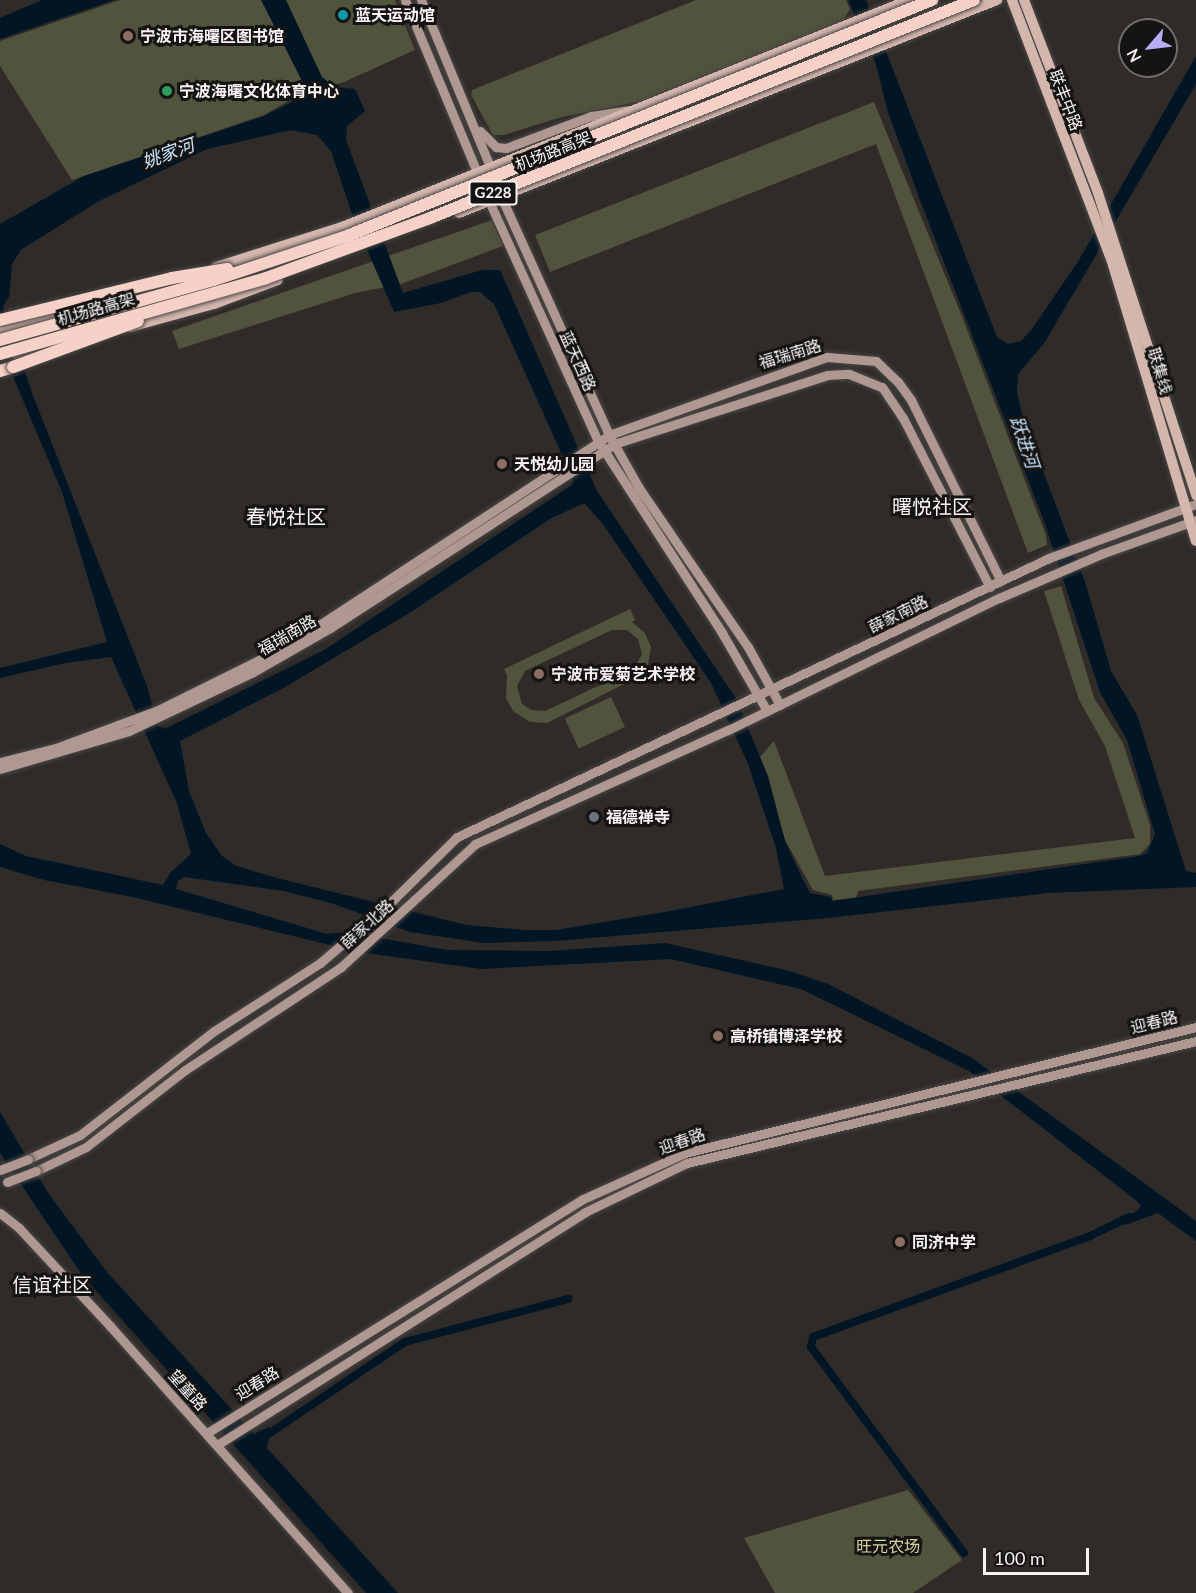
<!DOCTYPE html>
<html>
<head>
<meta charset="utf-8">
<style>
	body { margin:0 }
	#map { position:relative; width:1196px; height:1593px; overflow:hidden; background:#2e2b29; font-family:Lato,"Noto Sans SC",sans-serif }
	div>[style] { position:absolute }
	[style*='--x'] { left:calc(var(--x)*1px); top:calc(var(--y)*1px); width:calc(var(--w)*1px); rotate:calc(var(--a)*1deg) }
	.green>* { inset:0; background:#52533d; transform-origin:0 0 }
	.water>* { inset:0; background:#011525 }
	.canal>* { height:8px; margin:-4px; padding:0 4px; transform-origin:4px; border-radius:4px; background:#011525 }
	.roads { filter:drop-shadow(0 0 2px #4a4745) drop-shadow(0 0 2px #4a4745) }
	.secondary>* { height:9px; margin:-4.5px; padding:0 4.5px; transform-origin:4.5px; border-radius:4.5px; background:#af9891 }
	.primary>* { height:10px; margin:-5px; padding:0 5px; transform-origin:5px; border-radius:5px; background:#d4b6ad }
	.highway>* { height:12px; margin:-6px; padding:0 6px; transform-origin:6px; border-radius:6px; background:#f6d1c7 }
	.bridges { filter:drop-shadow(0 0 2px #4a4745) drop-shadow(0 0 2px #4a4745) }
	.secondary-bridge>* { height:9px; margin:-4.5px; padding:0 4.5px; transform-origin:4.5px; border-radius:4.5px; background:#af9891 }
	.highway-bridge>* { height:12px; margin:-6px; padding:0 6px; transform-origin:6px; border-radius:6px; background:#f6d1c7 }
	.dots>* { width:16px; height:16px; translate:-50% -50%; box-sizing:border-box; border:3px solid #151413; border-radius:50% }
	span { translate:-50% -50%; white-space:nowrap; text-align:center; line-height:1.15; -webkit-text-stroke:6px #151413; paint-order:stroke }
	.shield-label span { padding:2px 4px; background:#151413; border:2px solid; border-radius:4px; -webkit-text-stroke-width:0 }
	.shield-label { font-size:15px; color:#f6f3f2; font-weight:700 }
	.poi-label { font-size:16px; color:#f6f3f2; font-weight:700 }
	.left { translate:0 -50%; text-align:left }
	.street-label { font-size:16px; color:#f6f3f2 }
	.park-label { font-size:16px; color:#d1d59d }
	.water-label { font-size:18px; color:#c9e5fd; font-style:italic }
	.quarter-label { font-size:20px; color:#f6f3f2 }
	.north { position:absolute; left:1118px; top:18px; width:60px; height:60px; box-sizing:border-box; background:#151413; border:2px solid #6f6d6c; border-radius:50%; rotate:242deg; font-size:16px; font-weight:700; line-height:24px; text-align:center; color:#f6f3f2 }
	.north::after { content:''; display:block; margin:auto; width:21px; height:27px; background:#b8abf7; clip-path:polygon(50% 0,100% 100%,50% 72%,0 100%) }
	.scale { position:absolute; left:983px; top:1548px; width:106px; height:27px; box-sizing:border-box; border:3px solid #f6f3f2; border-top:0; padding-left:8px; font-size:18px; line-height:21px; white-space:nowrap; color:#f6f3f2; -webkit-text-stroke:4px #151413; paint-order:stroke }
</style>
</head>
<body>
<div id="map">
	<div class="green">
		<i style="clip-path:polygon(120px 0,395px 0,415px 50px,344px 82px,290px 100px,264px 115px,72px 180px,0 66px,0 41px)"></i>
		<i style="clip-path:polygon(696px 0,846px 0,850px 9px,843px 21px,642px 101px,562px 117px,504px 135px,493px 135px,471px 95px,472px 90px)"></i>
		<i style="clip-path:polygon(874px 102px,961px 314px,1046px 535px,1047px 545px,1028px 553px,876px 144px,550px 272px,535px 235px)"></i>
		<i style="clip-path:polygon(492px 220px,503px 246px,401px 284px,355px 293px,179px 349px,172px 331px)"></i>
		<i style="clip-path:polygon(1061px 586px,1094px 698px,1123px 743px,1150px 825px,1150px 844px,1140px 854px,858px 891px,856px 898px,833px 900px,832px 895px,813px 890px,785px 840px,760px 757px,774px 741px,825px 876px,1135px 838px,1105px 746px,1079px 700px,1044px 591px)"></i>
		<i style="clip-path:polygon(evenodd,630px 609px,635px 620px,632px 622px,645px 633px,651px 647px,648px 665px,638px 677px,547px 723px,530px 722px,513px 711px,506px 698px,507px 675px,504px 669px,630px 609px,612px 630px,627px 630px,638px 639px,642px 654px,634px 669px,545px 711px,531px 710px,522px 704px,517px 686px,525px 671px,612px 630px)"></i>
		<i style="left:611px;top:697px;width:33px;height:51px;rotate:65deg"></i>
		<i style="clip-path:polygon(908px 1490px,962px 1560px,913px 1593px,775px 1593px,744px 1538px)"></i>
	</div>
	<div class="water">
		<i style="clip-path:polygon(42px 0,114px 0,0 39px,0 18px)"></i>
		<i style="clip-path:polygon(evenodd,261px 0,286px 0,322px 77px,334px 87px,355px 89px,365px 111px,347px 126px,346px 140px,403px 293px,482px 270px,500px 270px,597px 491px,735px 697px,768px 776px,785px 841px,801px 876px,810px 893px,831px 897px,832px 901px,1140px 856px,1147px 853px,1155px 834px,1127px 740px,1100px 692px,1045px 524px,920px 200px,888px 112px,876px 64px,848px 0,866px 0,997px 337px,1008px 344px,1021px 341px,1032px 329px,1079px 260px,1196px 56px,1196px 84px,1045px 342px,1018px 374px,1017px 392px,1023px 418px,1085px 582px,1111px 671px,1137px 715px,1186px 871px,1196px 873px,1196px 887px,1048px 893px,828px 918px,555px 941px,484px 943px,410px 932px,334px 904px,284px 891px,184px 877px,178px 881px,176px 889px,327px 934px,346px 932px,447px 950px,549px 951px,665px 943px,790px 971px,828px 984px,972px 1058px,1196px 1221px,1196px 1241px,1158px 1213px,1125px 1225px,1120px 1219px,1137px 1211px,1141px 1206px,1137px 1201px,969px 1071px,801px 989px,671px 959px,481px 969px,359px 952px,133px 897px,44px 880px,0 867px,0 844px,26px 856px,163px 885px,171px 872px,191px 854px,177px 803px,111px 657px,65px 663px,0 678px,0 668px,107px 642px,62px 492px,0 346px,0 224px,84px 176px,264px 116px,292px 102px,303px 83px,261px 0,291px 130px,317px 135px,331px 151px,353px 217px,394px 312px,441px 303px,471px 292px,480px 292px,494px 304px,573px 479px,572px 485px,324px 650px,165px 729px,158px 726px,147px 686px,32px 393px,3px 306px,9px 297px,12px 264px,21px 250px,97px 202px,207px 149px,291px 130px,261px 0,584px 503px,603px 524px,711px 683px,748px 764px,776px 848px,784px 889px,665px 912px,556px 930px,524px 930px,466px 925px,277px 878px,236px 866px,222px 856px,206px 833px,189px 791px,180px 741px,285px 687px,411px 612px,550px 519px,584px 503px)"></i>
		<i style="clip-path:polygon(0 1112px,48px 1193px,107px 1272px,254px 1434px,269px 1427px,276px 1433px,269px 1437px,267px 1448px,398px 1593px,366px 1593px,82px 1275px,0 1153px)"></i>
	</div>
	<div class="canal">
		<i style="--x:267;--y:1435;--w:166;--a:-34"></i>
		<i style="--x:405;--y:1342;--w:169;--a:-14.8"></i>
		<i style="--x:964;--y:1553;--w:257;--a:-126.6"></i>
		<i style="--x:811;--y:1347;--w:10;--a:-79"></i>
		<i style="--x:813;--y:1337;--w:295;--a:-20"></i>
		<i style="--x:1090;--y:1236;--w:43;--a:-26"></i>
	</div>
	<div class="roads">
		<div class="secondary">
			<i style="--x:405;--y:0;--w:218;--a:67.3"></i>
			<i style="--x:489;--y:201;--w:264;--a:65.6"></i>
			<i style="--x:598;--y:441;--w:229;--a:57.1"></i>
			<i style="--x:722;--y:633;--w:90;--a:60"></i>
			<i style="--x:421;--y:0;--w:188;--a:67.5"></i>
			<i style="--x:480;--y:131;--w:23;--a:45"></i>
			<i style="--x:496;--y:147;--w:10;--a:6"></i>
			<i style="--x:506;--y:148;--w:91;--a:-20.6"></i>
			<i style="--x:591;--y:116;--w:36;--a:-9"></i>
			<i style="--x:498;--y:190;--w:269;--a:65.6"></i>
			<i style="--x:609;--y:435;--w:61;--a:60.5"></i>
			<i style="--x:639;--y:488;--w:193;--a:55.6"></i>
			<i style="--x:748;--y:647;--w:66;--a:61.1"></i>
			<i style="--x:0;--y:762;--w:58;--a:-14"></i>
			<i style="--x:56;--y:748;--w:109;--a:-20.4"></i>
			<i style="--x:158;--y:710;--w:144;--a:-26.4"></i>
			<i style="--x:287;--y:646;--w:385;--a:-33.2"></i>
			<i style="--x:609;--y:435;--w:232;--a:-19.7"></i>
			<i style="--x:827;--y:357;--w:49;--a:4.7"></i>
			<i style="--x:876;--y:361;--w:30;--a:44"></i>
			<i style="--x:898;--y:382;--w:22;--a:54"></i>
			<i style="--x:911;--y:400;--w:202;--a:63.6"></i>
			<i style="--x:0;--y:769;--w:134;--a:-16.4"></i>
			<i style="--x:129;--y:731;--w:137;--a:-25.4"></i>
			<i style="--x:253;--y:672;--w:89;--a:-29.7"></i>
			<i style="--x:330;--y:628;--w:338;--a:-32.9"></i>
			<i style="--x:614;--y:444;--w:224;--a:-17.9"></i>
			<i style="--x:827;--y:375;--w:22;--a:-3"></i>
			<i style="--x:849;--y:374;--w:35;--a:22"></i>
			<i style="--x:882;--y:387;--w:37;--a:56"></i>
			<i style="--x:903;--y:418;--w:190;--a:62.8"></i>
			<i style="--x:28;--y:1159;--w:57;--a:-24.8"></i>
			<i style="--x:80;--y:1135;--w:170;--a:-37.8"></i>
			<i style="--x:214;--y:1031;--w:126;--a:-32.7"></i>
			<i style="--x:320;--y:963;--w:95;--a:-40.7"></i>
			<i style="--x:392;--y:901;--w:91;--a:-44.6"></i>
			<i style="--x:457;--y:837;--w:654;--a:-25.23"></i>
			<i style="--x:1049;--y:558;--w:157;--a:-20.2"></i>
			<i style="--x:36;--y:1171;--w:55;--a:-25.6"></i>
			<i style="--x:86;--y:1147;--w:125;--a:-37.9"></i>
			<i style="--x:185;--y:1070;--w:187;--a:-33.4"></i>
			<i style="--x:341;--y:967;--w:182;--a:-42.5"></i>
			<i style="--x:475;--y:844;--w:277;--a:-24.3"></i>
			<i style="--x:728;--y:730;--w:301;--a:-26"></i>
			<i style="--x:999;--y:598;--w:111;--a:-23.3"></i>
			<i style="--x:1101;--y:554;--w:101;--a:-19.7"></i>
			<i style="--x:0;--y:1213;--w:24;--a:38"></i>
			<i style="--x:19;--y:1228;--w:135;--a:47.1"></i>
			<i style="--x:111;--y:1327;--w:356;--a:48.3"></i>
			<i style="--x:207;--y:1433;--w:443;--a:-31.9"></i>
			<i style="--x:583;--y:1199;--w:112;--a:-24.3"></i>
			<i style="--x:685;--y:1153;--w:526;--a:-13.85"></i>
			<i style="--x:217;--y:1445;--w:436;--a:-32.3"></i>
			<i style="--x:585;--y:1212;--w:113;--a:-25.7"></i>
			<i style="--x:687;--y:1163;--w:523;--a:-13.48"></i>
		</div>
		<div class="primary">
			<i style="--x:1012;--y:0;--w:284;--a:69.1"></i>
			<i style="--x:1113;--y:265;--w:288;--a:73.3"></i>
			<i style="--x:1024;--y:0;--w:207;--a:69"></i>
			<i style="--x:1098;--y:193;--w:318;--a:72"></i>
			<i style="--x:459;--y:213;--w:579;--a:-21.6"></i>
			<i style="--x:216;--y:267;--w:132;--a:-17.6"></i>
			<i style="--x:342;--y:227;--w:611;--a:-21.82"></i>
			<i style="--x:130;--y:327;--w:87;--a:-15.3"></i>
			<i style="--x:214;--y:304;--w:68;--a:-20.6"></i>
			<i style="--x:0;--y:330;--w:135;--a:-15.9"></i>
			<i style="--x:17;--y:355;--w:50;--a:-13.8"></i>
		</div>
		<div class="highway">
			<i style="--x:0;--y:371;--w:14;--a:-17"></i>
		</div>
	</div>
	<div class="bridges">
		<div class="secondary-bridge">
			<i style="--x:0;--y:1170;--w:30;--a:-21"></i>
			<i style="--x:7;--y:1182;--w:31;--a:-21"></i>
		</div>
		<div class="highway-bridge">
			<i style="--x:0;--y:320;--w:177;--a:-13.7"></i>
			<i style="--x:172;--y:278;--w:56;--a:-9.3"></i>
			<i style="--x:0;--y:340;--w:222;--a:-15.7"></i>
			<i style="--x:214;--y:280;--w:140;--a:-18.3"></i>
			<i style="--x:347;--y:236;--w:631;--a:-21.97"></i>
			<i style="--x:0;--y:354;--w:277;--a:-15.9"></i>
			<i style="--x:266;--y:278;--w:175;--a:-20.1"></i>
			<i style="--x:430;--y:218;--w:586;--a:-21.84"></i>
			<i style="--x:13;--y:367;--w:133;--a:-20.2"></i>
		</div>
	</div>
	<div class="dots">
		<i style="left:343px;top:15px;background:#0f9aa8"></i>
		<i style="left:128px;top:36px;background:#8d6e63"></i>
		<i style="left:167px;top:91px;background:#2e9e5b"></i>
		<i style="left:502px;top:464px;background:#8d6e63"></i>
		<i style="left:539px;top:674px;background:#8d6e63"></i>
		<i style="left:594px;top:817px;background:#6b7280"></i>
		<i style="left:718px;top:1036px;background:#8d6e63"></i>
		<i style="left:900px;top:1242px;background:#8d6e63"></i>
	</div>
	<div class="shield-label">
		<span style="left:493px;top:193px">G228</span>
	</div>
	<div class="poi-label">
		<span class="left" style="left:355px;top:15px">蓝天运动馆</span>
		<span class="left" style="left:140px;top:36px">宁波市海曙区图书馆</span>
		<span class="left" style="left:179px;top:91px">宁波海曙文化体育中心</span>
		<span class="left" style="left:514px;top:464px">天悦幼儿园</span>
		<span class="left" style="left:551px;top:674px">宁波市爱菊艺术学校</span>
		<span class="left" style="left:606px;top:817px">福德禅寺</span>
		<span class="left" style="left:730px;top:1036px">高桥镇博泽学校</span>
		<span class="left" style="left:912px;top:1242px">同济中学</span>
	</div>
	<div class="street-label">
		<span style="left:1066px;top:100px;rotate:69deg">联丰中路</span>
		<span style="left:553px;top:151px;rotate:-22deg">机场路高架</span>
		<span style="left:96px;top:309px;rotate:-16deg">机场路高架</span>
		<span style="left:790px;top:354px;rotate:-17deg">福瑞南路</span>
		<span style="left:578px;top:361px;rotate:66deg">蓝天西路</span>
		<span style="left:1160px;top:371px;rotate:73deg">联集线</span>
		<span style="left:898px;top:614px;rotate:-26deg">薛家南路</span>
		<span style="left:287px;top:635px;rotate:-30deg">福瑞南路</span>
		<span style="left:367px;top:924px;rotate:-42deg">薛家北路</span>
		<span style="left:1154px;top:1022px;rotate:-14deg">迎春路</span>
		<span style="left:682px;top:1141px;rotate:-19deg">迎春路</span>
		<span style="left:257px;top:1383px;rotate:-32deg">迎春路</span>
		<span style="left:188px;top:1390px;rotate:48deg">望童路</span>
	</div>
	<div class="park-label">
		<span style="left:888px;top:1546px">旺元农场</span>
	</div>
	<div class="water-label">
		<span style="left:168px;top:153px;rotate:-20deg">姚家河</span>
		<span style="left:1025px;top:442px;rotate:71deg">跃进河</span>
	</div>
	<div class="quarter-label">
		<span style="left:932px;top:506px">曙悦社区</span>
		<span style="left:286px;top:516px">春悦社区</span>
		<span style="left:52px;top:1284px">信谊社区</span>
	</div>
	<div class="north">N</div>
	<div class="scale">100 m</div>
</div>
</body>
</html>
